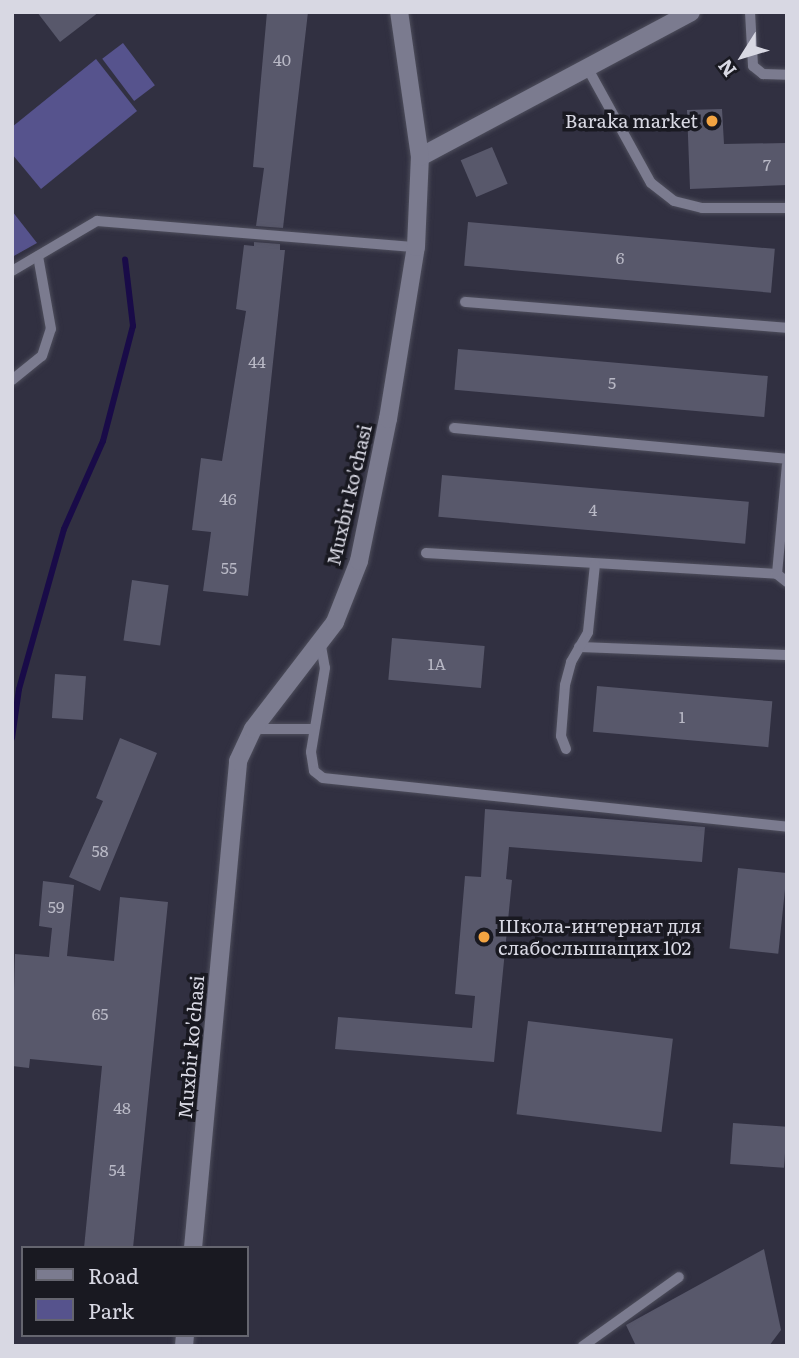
<!DOCTYPE html>
<html>
<head>
<meta charset="utf-8">
<style>
	body { margin:0 }
	#map { position:relative; width:799px; height:1358px; overflow:hidden; background:#313041; font-family:Literata,serif }
	div>[style] { position:absolute }
	[style*='--x'] { left:calc(var(--x)*1px); top:calc(var(--y)*1px); width:calc(var(--w)*1px); rotate:calc(var(--a)*1deg) }
	.green>* { inset:0; background:#56538d; transform-origin:0 0 }
	.stream>* { height:6px; margin:-3px; padding:0 3px; transform-origin:3px; border-radius:3px; background:#190b48 }
	.building>* { inset:0; background:#58586b; transform-origin:0 0 }
	.roads { filter:drop-shadow(0 0 2px #4e4e5c) drop-shadow(0 0 2px #4e4e5c) }
	.lane>* { height:10px; margin:-5px; padding:0 5px; transform-origin:5px; border-radius:5px; background:#7b7b8f }
	.street>* { height:18px; margin:-9px; padding:0 9px; transform-origin:9px; border-radius:9px; background:#7b7b8f }
	.dots>* { width:19px; height:19px; translate:-50% -50%; box-sizing:border-box; border:4px solid #191921; border-radius:50% }
	span { translate:-50% -50%; white-space:nowrap; text-align:center; line-height:1.15; -webkit-text-stroke:7px #191921; paint-order:stroke }
	.number-label { font-size:16px; color:#b8b8c5 }
	.number-label span { -webkit-text-stroke-width:0 }
	.poi-label { font-size:19px; color:#d8d8e3 }
	.right { translate:-100% -50%; text-align:right }
	.left { translate:0 -50%; text-align:left }
	.street-label { font-size:19px; color:#d8d8e3 }
	.frame { position:absolute; inset:0; border:14px solid #d8d8e3; pointer-events:none }
	.legend { position:absolute; left:21px; top:1246px; width:228px; height:91px; box-sizing:border-box; background:#191921; border:2px solid #65656f; margin:0; padding:9px 12px; list-style:none; font-size:21px; color:#d8d8e3 }
	.legend li { display:flex; align-items:center; gap:14px; height:35px }
	.legend b { width:35px; border:2px solid #65656f }
	.north { position:absolute; left:708px; top:21px; width:70px; height:70px; -webkit-text-stroke:5px #191921; paint-order:stroke; rotate:233deg; font-size:19px; font-weight:700; line-height:28px; text-align:center; color:#d8d8e3 }
	.north::after { content:''; display:block; margin:auto; width:24px; height:32px; background:#d8d8e3; clip-path:polygon(50% 0,100% 100%,50% 72%,0 100%) }
</style>
</head>
<body>
<div id="map">
	<div class="green">
		<i style="left:123px;top:43px;width:53px;height:26px;rotate:53deg"></i>
		<i style="clip-path:polygon(96px 59px,137px 111px,41px 189px,12px 154px,12px 127px)"></i>
		<i style="clip-path:polygon(12px 211px,37px 243px,12px 257px)"></i>
	</div>
	<div class="stream">
		<i style="--x:12;--y:738;--w:49;--a:-81.9"></i>
		<i style="--x:19;--y:689;--w:166;--a:-74.3"></i>
		<i style="--x:64;--y:529;--w:96;--a:-66.1"></i>
		<i style="--x:103;--y:441;--w:119;--a:-75.4"></i>
		<i style="--x:133;--y:326;--w:67;--a:-96.8"></i>
	</div>
	<div class="building">
		<i style="clip-path:polygon(37px 12px,99px 12px,60px 42px)"></i>
		<i style="clip-path:polygon(267px 12px,308px 12px,283px 228px,256px 226px,264px 168px,253px 167px)"></i>
		<i style="clip-path:polygon(722px 109px,724px 144px,787px 143px,787px 185px,690px 189px,687px 110px)"></i>
		<i style="left:492px;top:147px;width:40px;height:34px;rotate:67deg"></i>
		<i style="left:468px;top:222px;width:308px;height:44px;rotate:5deg"></i>
		<i style="clip-path:polygon(254px 242px,280px 244px,280px 250px,285px 250px,248px 596px,203px 591px,211px 532px,192px 530px,201px 458px,222px 461px,246px 311px,236px 309px,244px 245px,254px 246px)"></i>
		<i style="left:458px;top:349px;width:311px;height:41px;rotate:5deg"></i>
		<i style="left:442px;top:475px;width:308px;height:42px;rotate:5deg"></i>
		<i style="left:132px;top:580px;width:37px;height:61px;rotate:8deg"></i>
		<i style="left:392px;top:638px;width:93px;height:42px;rotate:5deg"></i>
		<i style="left:55px;top:674px;width:31px;height:44px;rotate:4deg"></i>
		<i style="left:597px;top:686px;width:176px;height:46px;rotate:5deg"></i>
		<i style="clip-path:polygon(120px 738px,157px 753px,100px 891px,69px 877px,103px 801px,96px 798px)"></i>
		<i style="clip-path:polygon(485px 809px,705px 827px,702px 862px,509px 847px,506px 879px,512px 880px,494px 1062px,335px 1049px,338px 1017px,472px 1028px,475px 996px,455px 994px,465px 876px,481px 877px)"></i>
		<i style="left:738px;top:868px;width:49px;height:81px;rotate:6deg"></i>
		<i style="clip-path:polygon(43px 881px,74px 885px,67px 956px,114px 961px,120px 897px,168px 902px,133px 1248px,84px 1248px,102px 1066px,30px 1059px,29px 1068px,12px 1066px,15px 954px,49px 957px,52px 928px,39px 926px)"></i>
		<i style="left:528px;top:1021px;width:146px;height:94px;rotate:7deg"></i>
		<i style="left:733px;top:1123px;width:54px;height:41px;rotate:4deg"></i>
		<i style="clip-path:polygon(764px 1249px,781px 1330px,769px 1346px,636px 1346px,626px 1325px)"></i>
	</div>
	<div class="roads">
		<div class="lane">
			<i style="--x:750;--y:12;--w:54;--a:86.8"></i>
			<i style="--x:753;--y:66;--w:13;--a:39"></i>
			<i style="--x:763;--y:74;--w:24;--a:2"></i>
			<i style="--x:588;--y:69;--w:130;--a:61.1"></i>
			<i style="--x:651;--y:183;--w:29;--a:38"></i>
			<i style="--x:674;--y:201;--w:29;--a:14"></i>
			<i style="--x:702;--y:208;--w:85;--a:0"></i>
			<i style="--x:12;--y:271;--w:99;--a:-30.5"></i>
			<i style="--x:97;--y:221;--w:320;--a:4.7"></i>
			<i style="--x:465;--y:302;--w:323;--a:4.6"></i>
			<i style="--x:12;--y:380;--w:38;--a:-39"></i>
			<i style="--x:42;--y:356;--w:28;--a:-72"></i>
			<i style="--x:51;--y:329;--w:74;--a:-100.1"></i>
			<i style="--x:454;--y:428;--w:334;--a:5.3"></i>
			<i style="--x:426;--y:553;--w:352;--a:3.4"></i>
			<i style="--x:777;--y:574;--w:13;--a:39"></i>
			<i style="--x:777;--y:574;--w:109;--a:-84.8"></i>
			<i style="--x:321;--y:646;--w:22;--a:80"></i>
			<i style="--x:325;--y:668;--w:85;--a:99.5"></i>
			<i style="--x:311;--y:752;--w:19;--a:81"></i>
			<i style="--x:314;--y:771;--w:11;--a:38"></i>
			<i style="--x:323;--y:778;--w:467;--a:6"></i>
			<i style="--x:579;--y:647;--w:208;--a:2.2"></i>
			<i style="--x:253;--y:729;--w:61;--a:0"></i>
			<i style="--x:566;--y:749;--w:14;--a:-111"></i>
			<i style="--x:561;--y:736;--w:51;--a:-85.5"></i>
			<i style="--x:565;--y:685;--w:24;--a:-75"></i>
			<i style="--x:571;--y:662;--w:34;--a:-60"></i>
			<i style="--x:588;--y:632;--w:68;--a:-84.1"></i>
			<i style="--x:583;--y:1346;--w:118;--a:-35.7"></i>
		</div>
		<div class="street">
			<i style="--x:420;--y:157;--w:307;--a:-28.1"></i>
			<i style="--x:193;--y:1248;--w:489;--a:-84.7"></i>
			<i style="--x:238;--y:761;--w:35;--a:-65"></i>
			<i style="--x:253;--y:729;--w:135;--a:-52.5"></i>
			<i style="--x:335;--y:622;--w:66;--a:-68.5"></i>
			<i style="--x:359;--y:561;--w:145;--a:-78.5"></i>
			<i style="--x:388;--y:419;--w:174;--a:-80.8"></i>
			<i style="--x:416;--y:247;--w:90;--a:-87.5"></i>
			<i style="--x:420;--y:157;--w:147;--a:-98.2"></i>
			<i style="--x:184;--y:1346;--w:11;--a:-85"></i>
		</div>
	</div>
	<div class="dots">
		<i style="left:712px;top:121px;background:#f3a442"></i>
		<i style="left:484px;top:937px;background:#f3a442"></i>
	</div>
	<div class="number-label">
		<span style="left:282px;top:59px">40</span>
		<span style="left:767px;top:164px">7</span>
		<span style="left:620px;top:257px">6</span>
		<span style="left:257px;top:361px">44</span>
		<span style="left:612px;top:382px">5</span>
		<span style="left:228px;top:498px">46</span>
		<span style="left:593px;top:509px">4</span>
		<span style="left:229px;top:567px">55</span>
		<span style="left:437px;top:663px">1A</span>
		<span style="left:682px;top:716px">1</span>
		<span style="left:100px;top:850px">58</span>
		<span style="left:56px;top:906px">59</span>
		<span style="left:100px;top:1013px">65</span>
		<span style="left:122px;top:1107px">48</span>
		<span style="left:117px;top:1169px">54</span>
	</div>
	<div class="poi-label">
		<span class="right" style="left:698px;top:121px">Baraka market</span>
		<span class="left" style="left:498px;top:937px">Школа-интернат для<br>слабослышащих 102</span>
	</div>
	<div class="street-label">
		<span style="left:349px;top:495px;rotate:-77deg">Muxbir ko'chasi</span>
		<span style="left:191px;top:1047px;rotate:-85deg">Muxbir ko'chasi</span>
	</div>
	<div class="frame"></div>
	<ul class="legend">
	<li><b style="height:9px;background:#7b7b8f"></b>Road</li>
	<li><b style="height:19px;background:#56538d"></b>Park</li>
	</ul>
	<div class="north">N</div>
</div>
</body>
</html>
